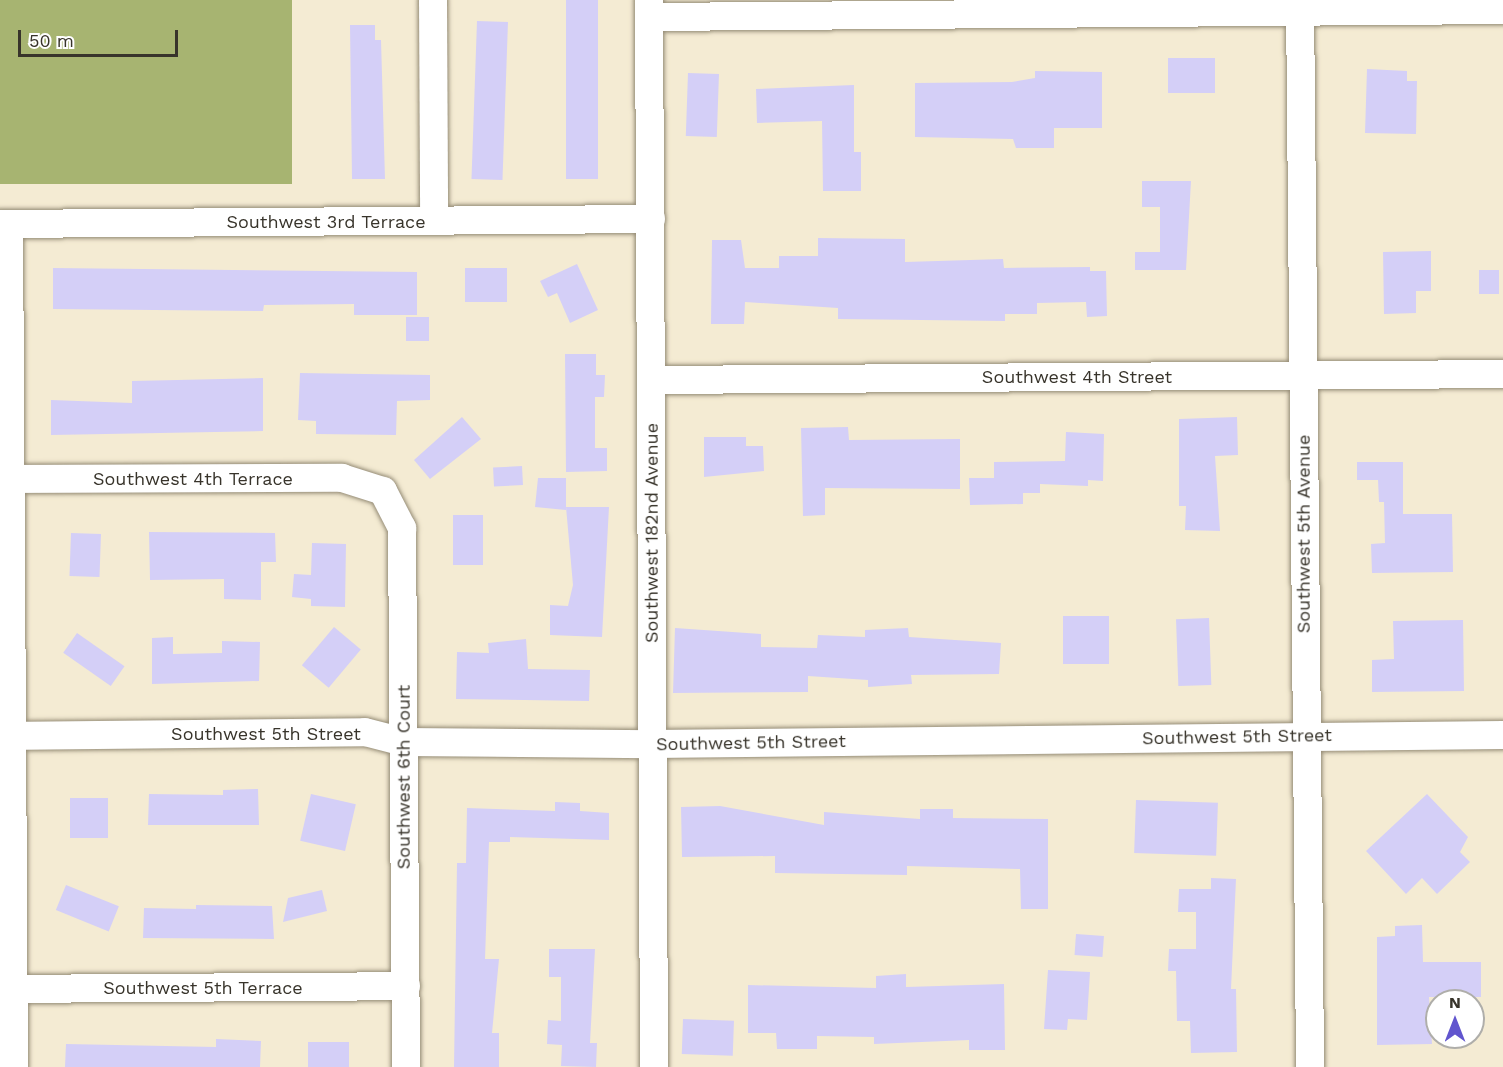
<!DOCTYPE html>
<html>
<head>
<meta charset="utf-8">
<style>
	body { margin:0 }
	#map { position:relative; width:1503px; height:1067px; overflow:hidden; background:#f4ebd3; font-family:"Work Sans",sans-serif }
	div>[style] { position:absolute }
	[style*='--x'] { left:calc(var(--x)*1px); top:calc(var(--y)*1px); width:calc(var(--w)*1px); rotate:calc(var(--a)*1deg) }
	.forest>* { inset:0; background:#a7b471; transform-origin:0 0 }
	.building>* { inset:0; background:#d4cff7; transform-origin:0 0 }
	.roads { filter:drop-shadow(0 0 2px #958c76) drop-shadow(0 0 2px #958c76) }
	.minor>* { height:28px; margin:-14px; padding:0 14px; transform-origin:14px; border-radius:14px; background:#fff }
	span { translate:-50% -50%; white-space:nowrap; text-align:center; line-height:1.15; -webkit-text-stroke:4.5px #fff; paint-order:stroke }
	.street-label { font-size:18px; color:#38342b }
	.north { position:absolute; left:1425px; top:989px; width:60px; height:60px; box-sizing:border-box; background:#fff; border:2px solid #afaeaa; border-radius:50%; rotate:0deg; font-size:16px; font-weight:700; line-height:24px; text-align:center; color:#38342b }
	.north::after { content:''; display:block; margin:auto; width:21px; height:27px; background:#6155ce; clip-path:polygon(50% 0,100% 100%,50% 72%,0 100%) }
	.scale { position:absolute; left:18px; top:30px; width:160px; height:27px; box-sizing:border-box; border:3px solid #38342b; border-top:0; padding-left:8px; font-size:18px; line-height:21px; white-space:nowrap; color:#38342b; -webkit-text-stroke:4px #fff; paint-order:stroke }
</style>
</head>
<body>
<div id="map">
	<div class="forest">
		<i style="left:0;top:0;width:292px;height:184px"></i>
	</div>
	<div class="building">
		<i style="left:566px;top:0;width:32px;height:179px"></i>
		<i style="left:477px;top:21px;width:31px;height:158px;rotate:2deg"></i>
		<i style="clip-path:polygon(350px 25px,375px 25px,375px 40px,381px 40px,385px 179px,352px 179px)"></i>
		<i style="left:1215px;top:58px;width:35px;height:47px;rotate:90deg"></i>
		<i style="clip-path:polygon(1367px 69px,1407px 71px,1407px 81px,1417px 81px,1416px 134px,1365px 133px)"></i>
		<i style="clip-path:polygon(1035px 71px,1102px 72px,1102px 128px,1054px 128px,1054px 148px,1016px 148px,1013px 139px,915px 137px,915px 83px,1012px 82px,1035px 78px)"></i>
		<i style="left:688px;top:73px;width:31px;height:63px;rotate:2deg"></i>
		<i style="clip-path:polygon(854px 85px,854px 152px,861px 152px,861px 191px,823px 191px,822px 121px,757px 123px,756px 89px)"></i>
		<i style="clip-path:polygon(1142px 181px,1191px 181px,1186px 270px,1135px 270px,1135px 252px,1160px 252px,1160px 207px,1142px 207px)"></i>
		<i style="clip-path:polygon(818px 238px,905px 239px,905px 262px,1003px 259px,1004px 268px,1090px 267px,1090px 271px,1106px 271px,1107px 316px,1087px 317px,1086px 302px,1037px 303px,1037px 314px,1005px 314px,1005px 321px,838px 319px,838px 308px,745px 302px,744px 324px,711px 324px,712px 240px,741px 240px,745px 268px,779px 268px,779px 256px,818px 256px)"></i>
		<i style="clip-path:polygon(1431px 251px,1431px 291px,1416px 291px,1416px 313px,1384px 314px,1383px 252px)"></i>
		<i style="clip-path:polygon(577px 264px,598px 310px,570px 323px,557px 293px,548px 297px,540px 281px)"></i>
		<i style="clip-path:polygon(53px 268px,417px 272px,417px 315px,354px 315px,354px 304px,264px 305px,263px 311px,53px 309px)"></i>
		<i style="left:465px;top:268px;width:42px;height:34px"></i>
		<i style="left:1479px;top:270px;width:20px;height:24px"></i>
		<i style="left:406px;top:317px;width:23px;height:24px"></i>
		<i style="clip-path:polygon(565px 354px,596px 354px,596px 375px,605px 375px,604px 397px,595px 397px,595px 448px,607px 448px,607px 471px,566px 472px)"></i>
		<i style="clip-path:polygon(300px 373px,430px 375px,430px 400px,397px 401px,396px 435px,316px 434px,316px 421px,298px 420px)"></i>
		<i style="clip-path:polygon(263px 378px,263px 431px,51px 435px,51px 400px,132px 403px,132px 381px)"></i>
		<i style="clip-path:polygon(462px 417px,481px 439px,430px 479px,414px 460px)"></i>
		<i style="clip-path:polygon(1237px 417px,1238px 455px,1215px 456px,1220px 531px,1185px 530px,1186px 506px,1179px 506px,1179px 419px)"></i>
		<i style="clip-path:polygon(848px 427px,849px 440px,960px 439px,960px 489px,825px 488px,825px 515px,803px 516px,801px 428px)"></i>
		<i style="clip-path:polygon(1066px 432px,1104px 434px,1103px 481px,1088px 480px,1088px 486px,1040px 484px,1040px 493px,1023px 493px,1023px 504px,970px 505px,969px 478px,994px 478px,994px 462px,1065px 461px)"></i>
		<i style="clip-path:polygon(704px 437px,746px 437px,746px 446px,763px 446px,764px 471px,704px 477px)"></i>
		<i style="clip-path:polygon(1357px 462px,1403px 462px,1403px 514px,1452px 514px,1453px 572px,1372px 573px,1371px 544px,1385px 543px,1384px 502px,1379px 502px,1378px 480px,1357px 480px)"></i>
		<i style="left:522px;top:466px;width:19px;height:29px;rotate:87deg"></i>
		<i style="clip-path:polygon(538px 478px,566px 478px,566px 510px,535px 507px)"></i>
		<i style="clip-path:polygon(566px 507px,609px 507px,602px 637px,550px 635px,550px 605px,568px 606px,573px 585px)"></i>
		<i style="left:453px;top:515px;width:30px;height:50px"></i>
		<i style="clip-path:polygon(149px 532px,275px 533px,276px 562px,261px 562px,261px 600px,224px 599px,224px 579px,150px 580px)"></i>
		<i style="left:71px;top:533px;width:30px;height:43px;rotate:2deg"></i>
		<i style="clip-path:polygon(312px 543px,346px 544px,345px 607px,311px 606px,311px 599px,292px 597px,294px 574px,311px 575px)"></i>
		<i style="left:1063px;top:616px;width:46px;height:48px"></i>
		<i style="left:1209px;top:618px;width:67px;height:33px;rotate:88deg"></i>
		<i style="clip-path:polygon(1463px 620px,1464px 691px,1372px 692px,1372px 660px,1394px 659px,1393px 621px)"></i>
		<i style="left:334px;top:627px;width:35px;height:50px;rotate:40deg"></i>
		<i style="clip-path:polygon(675px 628px,761px 634px,761px 647px,817px 648px,818px 635px,865px 637px,865px 630px,908px 628px,909px 637px,1001px 643px,999px 674px,911px 675px,912px 684px,868px 687px,868px 680px,808px 676px,808px 692px,673px 693px)"></i>
		<i style="left:77px;top:633px;width:58px;height:24px;rotate:35deg"></i>
		<i style="clip-path:polygon(173px 637px,173px 654px,222px 653px,222px 641px,260px 642px,259px 681px,152px 684px,152px 638px)"></i>
		<i style="clip-path:polygon(526px 639px,528px 669px,590px 670px,589px 701px,456px 699px,457px 652px,489px 653px,488px 643px)"></i>
		<i style="clip-path:polygon(258px 789px,259px 825px,148px 825px,149px 794px,223px 795px,223px 790px)"></i>
		<i style="left:311px;top:794px;width:46px;height:48px;rotate:13deg"></i>
		<i style="clip-path:polygon(1427px 794px,1468px 837px,1460px 852px,1470px 862px,1437px 894px,1422px 878px,1406px 894px,1366px 851px)"></i>
		<i style="left:70px;top:798px;width:38px;height:40px"></i>
		<i style="left:1136px;top:800px;width:82px;height:53px;rotate:2deg"></i>
		<i style="clip-path:polygon(555px 802px,580px 803px,580px 811px,609px 813px,609px 840px,510px 837px,510px 842px,489px 842px,485px 959px,499px 959px,492px 1033px,499px 1033px,499px 1067px,454px 1067px,457px 863px,466px 863px,467px 808px,555px 811px)"></i>
		<i style="clip-path:polygon(720px 806px,824px 825px,824px 812px,920px 819px,920px 809px,953px 809px,953px 818px,1048px 819px,1048px 909px,1021px 909px,1020px 869px,907px 866px,907px 875px,775px 873px,775px 856px,682px 857px,681px 807px)"></i>
		<i style="clip-path:polygon(1211px 878px,1236px 879px,1231px 989px,1236px 989px,1237px 1052px,1191px 1053px,1190px 1021px,1177px 1021px,1176px 971px,1168px 971px,1169px 949px,1196px 949px,1196px 912px,1178px 912px,1179px 889px,1211px 889px)"></i>
		<i style="left:66px;top:885px;width:57px;height:27px;rotate:22deg"></i>
		<i style="clip-path:polygon(322px 890px,327px 911px,283px 922px,288px 898px)"></i>
		<i style="clip-path:polygon(196px 905px,272px 906px,274px 939px,143px 938px,144px 908px,196px 909px)"></i>
		<i style="clip-path:polygon(1422px 925px,1423px 962px,1481px 962px,1481px 997px,1429px 997px,1432px 1044px,1377px 1045px,1377px 937px,1395px 936px,1395px 926px)"></i>
		<i style="left:1076px;top:934px;width:28px;height:21px;rotate:4deg"></i>
		<i style="clip-path:polygon(549px 949px,595px 949px,590px 1043px,597px 1043px,596px 1067px,561px 1066px,562px 1045px,547px 1044px,548px 1020px,561px 1021px,561px 977px,549px 977px)"></i>
		<i style="clip-path:polygon(1048px 970px,1090px 972px,1087px 1020px,1068px 1019px,1067px 1030px,1044px 1029px)"></i>
		<i style="clip-path:polygon(906px 974px,906px 987px,1004px 984px,1005px 1050px,969px 1050px,969px 1040px,874px 1044px,874px 1037px,817px 1036px,817px 1049px,777px 1049px,776px 1033px,748px 1033px,748px 985px,876px 988px,876px 976px)"></i>
		<i style="left:683px;top:1019px;width:51px;height:35px;rotate:2deg"></i>
		<i style="clip-path:polygon(216px 1039px,261px 1041px,260px 1067px,65px 1067px,66px 1044px,216px 1047px)"></i>
		<i style="left:349px;top:1042px;width:25px;height:41px;rotate:90deg"></i>
	</div>
	<div class="roads">
		<div class="minor">
			<i style="--x:433;--y:0;--w:221;--a:89.7"></i>
			<i style="--x:649;--y:0;--w:1067;--a:89.73"></i>
			<i style="--x:1300;--y:0;--w:1067;--a:89.46"></i>
			<i style="--x:650;--y:17;--w:853;--a:-0.47"></i>
			<i style="--x:0;--y:224;--w:651;--a:-0.44"></i>
			<i style="--x:9;--y:224;--w:843;--a:89.66"></i>
			<i style="--x:652;--y:380;--w:851;--a:-0.4"></i>
			<i style="--x:0;--y:479;--w:342;--a:-0.2"></i>
			<i style="--x:342;--y:478;--w:43;--a:17.6"></i>
			<i style="--x:383;--y:491;--w:42;--a:62.8"></i>
			<i style="--x:402;--y:528;--w:539;--a:89.57"></i>
			<i style="--x:0;--y:736;--w:365;--a:-0.6"></i>
			<i style="--x:365;--y:732;--w:40;--a:14.4"></i>
			<i style="--x:404;--y:742;--w:248;--a:0.5"></i>
			<i style="--x:652;--y:744;--w:851;--a:-0.61"></i>
			<i style="--x:0;--y:989;--w:406;--a:-0.4"></i>
		</div>
	</div>
	<div class="street-label">
		<span style="left:326px;top:222px">Southwest 3rd Terrace</span>
		<span style="left:1077px;top:377px">Southwest 4th Street</span>
		<span style="left:193px;top:479px">Southwest 4th Terrace</span>
		<span style="left:652px;top:533px;rotate:-90deg">Southwest 182nd Avenue</span>
		<span style="left:1304px;top:534px;rotate:-90deg">Southwest 5th Avenue</span>
		<span style="left:266px;top:734px">Southwest 5th Street</span>
		<span style="left:1237px;top:737px;rotate:-1deg">Southwest 5th Street</span>
		<span style="left:751px;top:743px;rotate:-1deg">Southwest 5th Street</span>
		<span style="left:404px;top:777px;rotate:-90deg">Southwest 6th Court</span>
		<span style="left:203px;top:988px">Southwest 5th Terrace</span>
	</div>
	<div class="north">N</div>
	<div class="scale">50 m</div>
</div>
</body>
</html>
